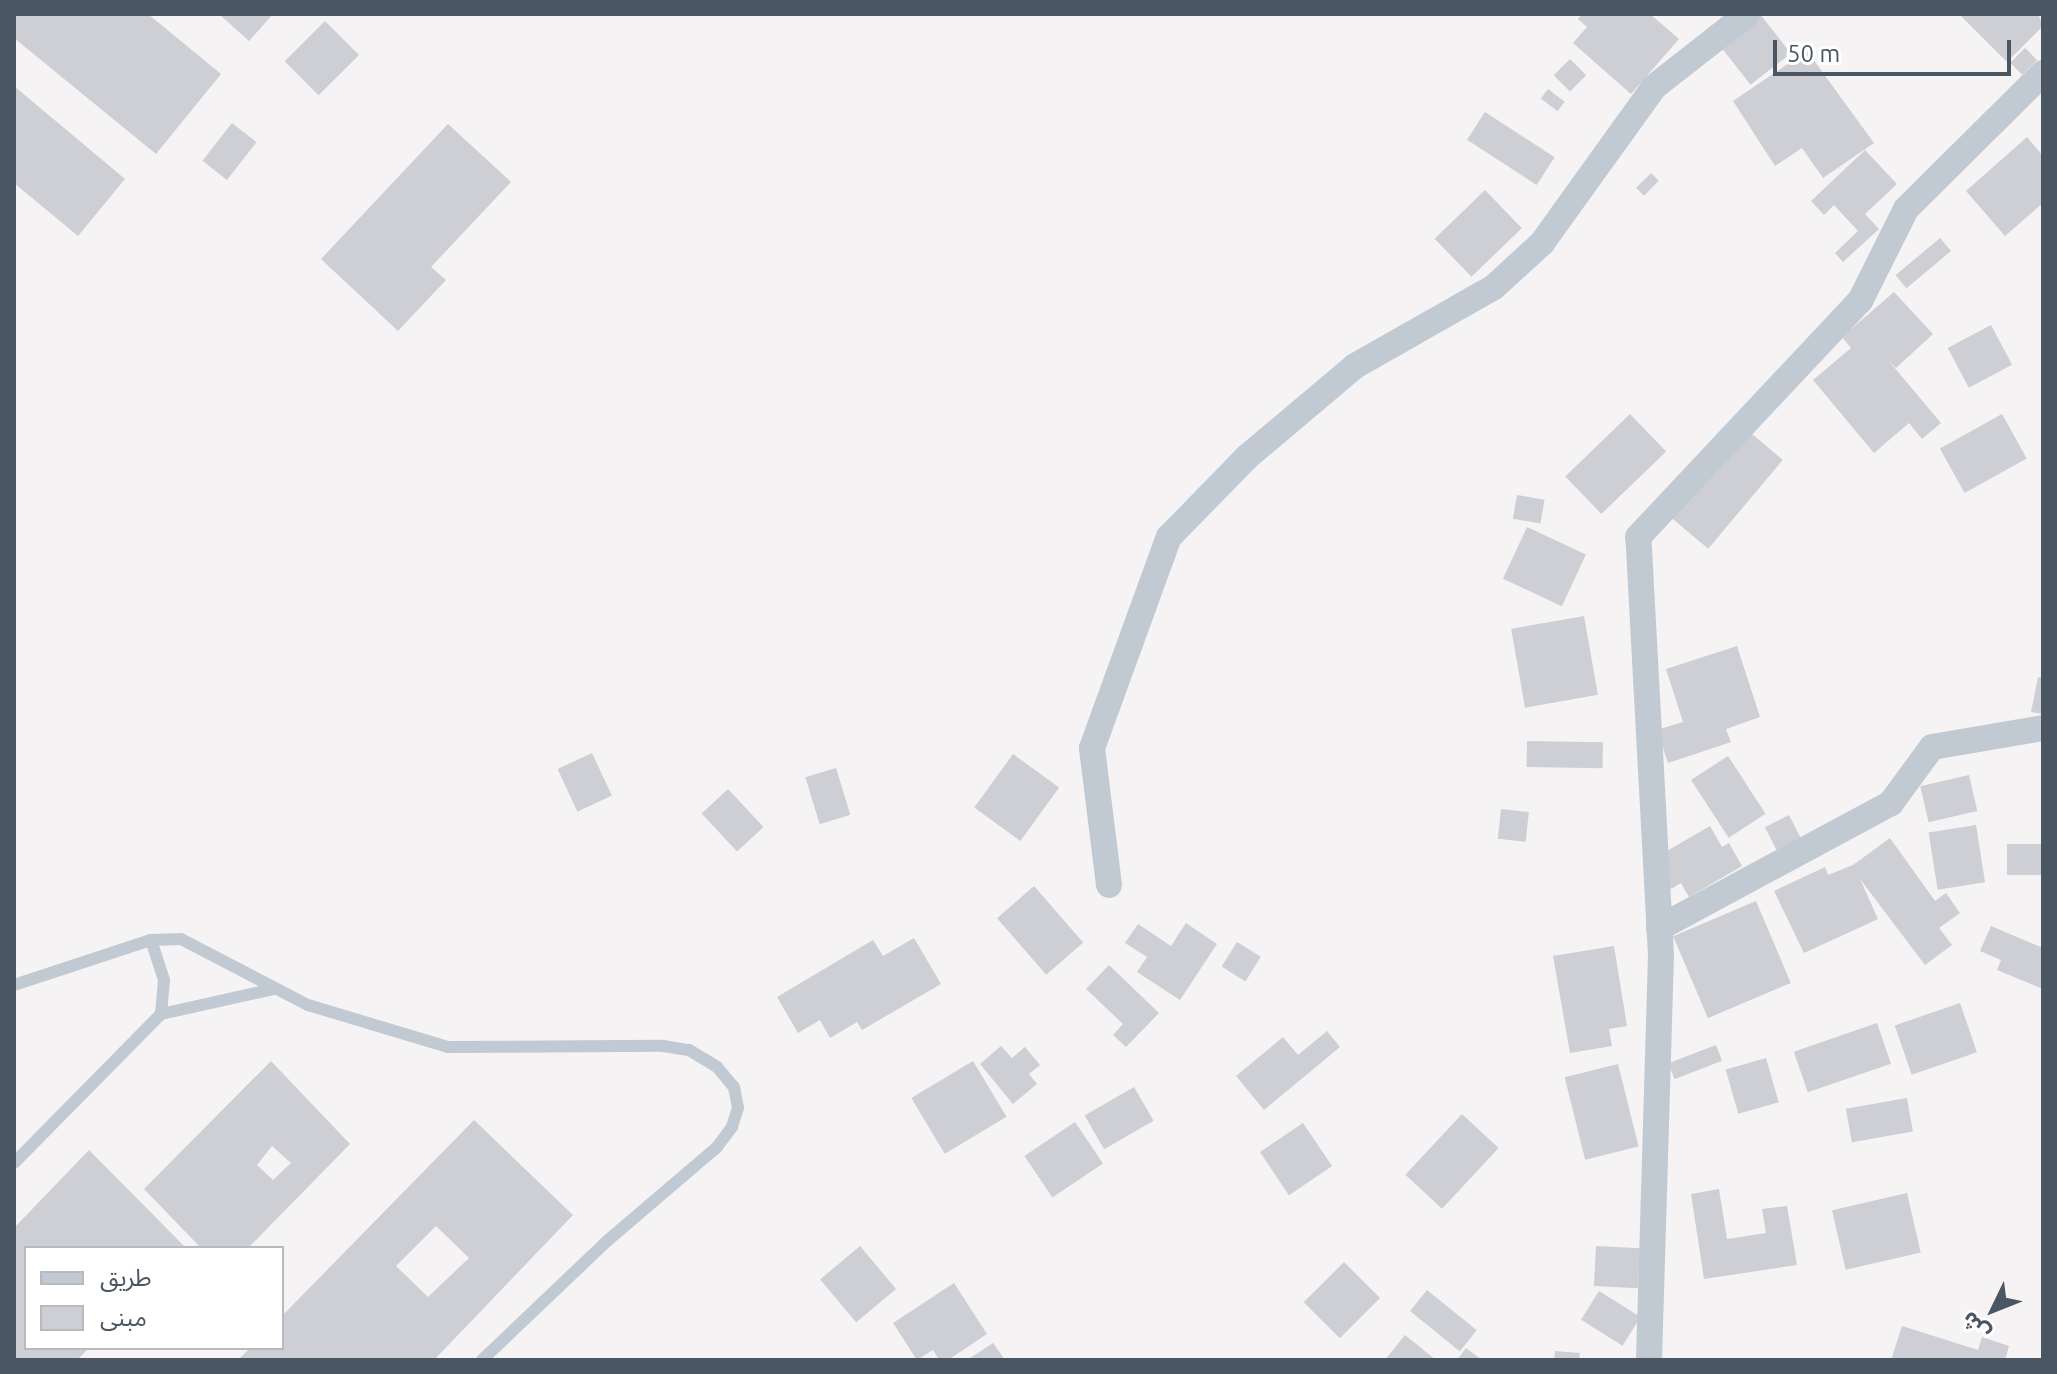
<!DOCTYPE html>
<html>
<head>
<meta charset="utf-8">
<style>
	body { margin:0 }
	#map { position:relative; width:2057px; height:1374px; overflow:hidden; background:#f5f3f3; font-family:Ubuntu,"Noto Sans Arabic",sans-serif }
	div>[style] { position:absolute }
	[style*='--x'] { left:calc(var(--x)*1px); top:calc(var(--y)*1px); width:calc(var(--w)*1px); rotate:calc(var(--a)*1deg) }
	.building>* { inset:0; background:#cdcfd5; transform-origin:0 0 }
	.lane>* { height:12px; margin:-6px; padding:0 6px; transform-origin:6px; border-radius:6px; background:#c1cad2 }
	.street>* { height:26px; margin:-13px; padding:0 13px; transform-origin:13px; border-radius:13px; background:#c1cad2 }
	span { translate:-50% -50%; white-space:nowrap; text-align:center; line-height:1.15; -webkit-text-stroke:6px #fff; paint-order:stroke }
	.frame { position:absolute; inset:0; border:16px solid #4a5661; pointer-events:none }
	.legend { position:absolute; left:24px; top:1246px; width:260px; height:104px; box-sizing:border-box; background:#fff; border:2px solid #b7bbc0; margin:0; padding:10px 14px; list-style:none; font-size:24px; color:#4a5661 }
	.legend li { display:flex; align-items:center; gap:16px; height:40px }
	.legend b { width:40px; border:2px solid #b7bbc0 }
	.north { position:absolute; left:1953px; top:1270px; width:80px; height:80px; -webkit-text-stroke:6px #fff; paint-order:stroke; rotate:227deg; font-size:22px; font-weight:700; line-height:32px; text-align:center; color:#4a5661 }
	.north::after { content:''; display:block; margin:auto; width:28px; height:36px; background:#4a5661; clip-path:polygon(50% 0,100% 100%,50% 72%,0 100%) }
	.scale { position:absolute; left:1773px; top:40px; width:238px; height:36px; box-sizing:border-box; border:4px solid #4a5661; border-top:0; padding-left:10px; font-size:24px; line-height:28px; white-space:nowrap; color:#4a5661; -webkit-text-stroke:6px #fff; paint-order:stroke }
</style>
</head>
<body>
<div id="map">
	<div class="building">
		<i style="clip-path:polygon(14px 14px,148px 14px,221px 74px,156px 154px,14px 38px)"></i>
		<i style="clip-path:polygon(219px 14px,273px 14px,249px 41px)"></i>
		<i style="clip-path:polygon(1582px 14px,1650px 14px,1679px 39px,1631px 94px,1573px 43px,1587px 27px,1578px 19px)"></i>
		<i style="left:1760px;top:14px;width:50px;height:51px;rotate:52deg"></i>
		<i style="clip-path:polygon(1959px 14px,2038px 14px,2043px 26px,2007px 62px)"></i>
		<i style="left:325px;top:21px;width:48px;height:57px;rotate:45deg"></i>
		<i style="left:2025px;top:48px;width:17px;height:21px;rotate:45deg"></i>
		<i style="clip-path:polygon(1807px 51px,1874px 143px,1823px 178px,1802px 148px,1775px 166px,1733px 101px)"></i>
		<i style="left:1570px;top:59px;width:23px;height:23px;rotate:45deg"></i>
		<i style="clip-path:polygon(14px 86px,125px 179px,78px 236px,14px 183px)"></i>
		<i style="left:1548px;top:89px;width:21px;height:12px;rotate:37deg"></i>
		<i style="left:1485px;top:112px;width:83px;height:33px;rotate:33deg"></i>
		<i style="left:232px;top:123px;width:31px;height:48px;rotate:38deg"></i>
		<i style="clip-path:polygon(448px 124px,511px 182px,431px 267px,446px 280px,398px 331px,321px 259px)"></i>
		<i style="clip-path:polygon(2027px 137px,2043px 156px,2043px 203px,2005px 236px,1966px 191px)"></i>
		<i style="clip-path:polygon(1865px 150px,1897px 184px,1865px 214px,1879px 229px,1843px 262px,1835px 253px,1858px 231px,1834px 205px,1824px 215px,1811px 201px)"></i>
		<i style="left:1651px;top:173px;width:11px;height:21px;rotate:45deg"></i>
		<i style="left:1485px;top:190px;width:53px;height:70px;rotate:46deg"></i>
		<i style="left:1940px;top:238px;width:17px;height:58px;rotate:50deg"></i>
		<i style="clip-path:polygon(1894px 292px,1933px 334px,1896px 368px,1888px 360px,1941px 423px,1922px 439px,1909px 423px,1874px 453px,1813px 380px,1851px 348px,1842px 337px)"></i>
		<i style="left:1991px;top:325px;width:45px;height:49px;rotate:62deg"></i>
		<i style="left:1630px;top:414px;width:52px;height:90px;rotate:46deg"></i>
		<i style="left:2002px;top:414px;width:51px;height:71px;rotate:61deg"></i>
		<i style="left:1746px;top:429px;width:48px;height:116px;rotate:40deg"></i>
		<i style="left:1517px;top:495px;width:28px;height:24px;rotate:10deg"></i>
		<i style="left:1527px;top:527px;width:65px;height:57px;rotate:25deg"></i>
		<i style="left:1584px;top:616px;width:80px;height:74px;rotate:80deg"></i>
		<i style="clip-path:polygon(1737px 646px,1760px 717px,1726px 729px,1731px 742px,1668px 763px,1657px 730px,1683px 722px,1666px 669px)"></i>
		<i style="clip-path:polygon(2038px 677px,2043px 678px,2043px 714px,2031px 712px)"></i>
		<i style="left:1527px;top:741px;width:76px;height:26px;rotate:1deg"></i>
		<i style="left:592px;top:753px;width:47px;height:38px;rotate:65deg"></i>
		<i style="left:1013px;top:754px;width:57px;height:66px;rotate:36deg"></i>
		<i style="left:1728px;top:756px;width:69px;height:44px;rotate:57deg"></i>
		<i style="left:836px;top:768px;width:49px;height:32px;rotate:73deg"></i>
		<i style="left:1969px;top:775px;width:37px;height:50px;rotate:77deg"></i>
		<i style="left:728px;top:789px;width:52px;height:36px;rotate:47deg"></i>
		<i style="left:1501px;top:809px;width:28px;height:30px;rotate:6deg"></i>
		<i style="left:1789px;top:815px;width:28px;height:27px;rotate:63deg"></i>
		<i style="left:1976px;top:825px;width:58px;height:48px;rotate:81deg"></i>
		<i style="clip-path:polygon(1710px 826px,1722px 847px,1729px 843px,1742px 866px,1689px 897px,1681px 883px,1671px 889px,1653px 859px)"></i>
		<i style="clip-path:polygon(1890px 838px,1935px 901px,1946px 893px,1960px 913px,1939px 928px,1952px 945px,1925px 965px,1860px 879px,1878px 919px,1804px 953px,1774px 891px,1825px 867px,1828px 875px,1853px 865px)"></i>
		<i style="left:2043px;top:844px;width:31px;height:36px;rotate:90deg"></i>
		<i style="left:1034px;top:886px;width:75px;height:49px;rotate:49deg"></i>
		<i style="left:1756px;top:901px;width:89px;height:90px;rotate:67deg"></i>
		<i style="clip-path:polygon(1186px 923px,1217px 944px,1180px 1000px,1137px 972px,1147px 957px,1125px 943px,1138px 924px,1171px 946px)"></i>
		<i style="clip-path:polygon(1991px 926px,2043px 948px,2043px 989px,1997px 970px,2001px 960px,1980px 951px)"></i>
		<i style="clip-path:polygon(914px 938px,941px 984px,862px 1030px,857px 1022px,830px 1038px,820px 1020px,798px 1033px,777px 997px,873px 940px,883px 956px)"></i>
		<i style="left:1237px;top:942px;width:28px;height:29px;rotate:32deg"></i>
		<i style="clip-path:polygon(1614px 946px,1627px 1026px,1609px 1029px,1612px 1046px,1570px 1053px,1553px 956px)"></i>
		<i style="clip-path:polygon(1109px 965px,1159px 1013px,1126px 1047px,1113px 1035px,1123px 1024px,1086px 989px)"></i>
		<i style="left:1960px;top:1003px;width:52px;height:69px;rotate:71deg"></i>
		<i style="left:1877px;top:1023px;width:43px;height:88px;rotate:71deg"></i>
		<i style="clip-path:polygon(1327px 1031px,1340px 1047px,1264px 1110px,1236px 1076px,1283px 1037px,1298px 1055px)"></i>
		<i style="left:1716px;top:1045px;width:17px;height:51px;rotate:69deg"></i>
		<i style="clip-path:polygon(1001px 1046px,1012px 1058px,1025px 1047px,1040px 1065px,1029px 1074px,1037px 1084px,1013px 1104px,980px 1064px)"></i>
		<i style="left:1766px;top:1058px;width:46px;height:42px;rotate:74deg"></i>
		<i style="clip-path:polygon(evenodd,271px 1061px,350px 1144px,248px 1248px,201px 1248px,144px 1189px,271px 1061px,272px 1146px,291px 1163px,273px 1180px,257px 1165px,272px 1146px)"></i>
		<i style="left:973px;top:1061px;width:65px;height:72px;rotate:59deg"></i>
		<i style="left:1618px;top:1064px;width:85px;height:55px;rotate:76deg"></i>
		<i style="left:1134px;top:1087px;width:39px;height:57px;rotate:60deg"></i>
		<i style="left:1907px;top:1098px;width:34px;height:62px;rotate:80deg"></i>
		<i style="left:1462px;top:1114px;width:50px;height:83px;rotate:43deg"></i>
		<i style="clip-path:polygon(evenodd,474px 1120px,573px 1215px,434px 1360px,238px 1360px,250px 1348px,282px 1348px,282px 1316px,474px 1120px,436px 1226px,469px 1258px,428px 1297px,396px 1266px,436px 1226px)"></i>
		<i style="left:1075px;top:1122px;width:50px;height:61px;rotate:56deg"></i>
		<i style="left:1303px;top:1123px;width:52px;height:52px;rotate:56deg"></i>
		<i style="clip-path:polygon(89px 1150px,186px 1248px,26px 1248px,26px 1348px,89px 1348px,77px 1360px,14px 1360px,14px 1228px)"></i>
		<i style="clip-path:polygon(1719px 1189px,1727px 1239px,1766px 1233px,1762px 1209px,1787px 1206px,1797px 1265px,1704px 1279px,1691px 1194px)"></i>
		<i style="left:1907px;top:1193px;width:61px;height:77px;rotate:77deg"></i>
		<i style="left:860px;top:1246px;width:56px;height:52px;rotate:50deg"></i>
		<i style="left:1596px;top:1246px;width:44px;height:40px;rotate:3deg"></i>
		<i style="left:1344px;top:1262px;width:51px;height:57px;rotate:45deg"></i>
		<i style="clip-path:polygon(954px 1283px,987px 1334px,948px 1360px,939px 1360px,933px 1350px,917px 1360px,893px 1323px)"></i>
		<i style="left:1427px;top:1290px;width:64px;height:27px;rotate:39deg"></i>
		<i style="left:1599px;top:1291px;width:49px;height:34px;rotate:32deg"></i>
		<i style="clip-path:polygon(1902px 1326px,1978px 1350px,1982px 1337px,2009px 1346px,2005px 1360px,1891px 1360px)"></i>
		<i style="clip-path:polygon(1405px 1335px,1436px 1360px,1385px 1360px)"></i>
		<i style="clip-path:polygon(993px 1343px,1005px 1360px,967px 1360px)"></i>
		<i style="clip-path:polygon(1466px 1348px,1482px 1360px,1457px 1360px)"></i>
		<i style="clip-path:polygon(1555px 1351px,1580px 1353px,1579px 1360px,1554px 1360px)"></i>
	</div>
	<div class="lane">
		<i style="--x:151;--y:940;--w:42;--a:72"></i>
		<i style="--x:164;--y:980;--w:34;--a:95"></i>
		<i style="--x:161;--y:1014;--w:116;--a:-12.5"></i>
		<i style="--x:14;--y:985;--w:144;--a:-18.2"></i>
		<i style="--x:151;--y:940;--w:30;--a:-2"></i>
		<i style="--x:181;--y:939;--w:143;--a:27.5"></i>
		<i style="--x:308;--y:1005;--w:146;--a:16.7"></i>
		<i style="--x:448;--y:1047;--w:215;--a:-0.3"></i>
		<i style="--x:663;--y:1046;--w:26;--a:9"></i>
		<i style="--x:689;--y:1050;--w:33;--a:31"></i>
		<i style="--x:717;--y:1067;--w:26;--a:50"></i>
		<i style="--x:734;--y:1087;--w:21;--a:79"></i>
		<i style="--x:738;--y:1108;--w:20;--a:108"></i>
		<i style="--x:732;--y:1127;--w:26;--a:127"></i>
		<i style="--x:716;--y:1148;--w:145;--a:139.5"></i>
		<i style="--x:606;--y:1242;--w:171;--a:136.4"></i>
		<i style="--x:14;--y:1163;--w:209;--a:-45.4"></i>
	</div>
	<div class="street">
		<i style="--x:1109;--y:885;--w:138;--a:-97.1"></i>
		<i style="--x:1092;--y:748;--w:225;--a:-70"></i>
		<i style="--x:1169;--y:537;--w:112;--a:-45.7"></i>
		<i style="--x:1247;--y:457;--w:141;--a:-40.1"></i>
		<i style="--x:1355;--y:366;--w:160;--a:-29.6"></i>
		<i style="--x:1494;--y:287;--w:65;--a:-42.5"></i>
		<i style="--x:1542;--y:243;--w:192;--a:-54.3"></i>
		<i style="--x:1654;--y:87;--w:118;--a:-38.1"></i>
		<i style="--x:1659;--y:928;--w:264;--a:-28.3"></i>
		<i style="--x:1891;--y:803;--w:69;--a:-53.8"></i>
		<i style="--x:1932;--y:747;--w:113;--a:-9.7"></i>
		<i style="--x:1649;--y:1360;--w:405;--a:-88.3"></i>
		<i style="--x:1661;--y:955;--w:419;--a:-93.1"></i>
		<i style="--x:1638;--y:537;--w:324;--a:-46.8"></i>
		<i style="--x:1860;--y:301;--w:103;--a:-63.4"></i>
		<i style="--x:1906;--y:209;--w:193;--a:-44.8"></i>
	</div>
	<div class="frame"></div>
	<ul class="legend">
	<li><b style="height:10px;background:#c1cad2"></b>طريق</li>
	<li><b style="height:22px;background:#cdcfd5"></b>مبنى</li>
	</ul>
	<div class="north">ش</div>
	<div class="scale">50 m</div>
</div>
</body>
</html>
